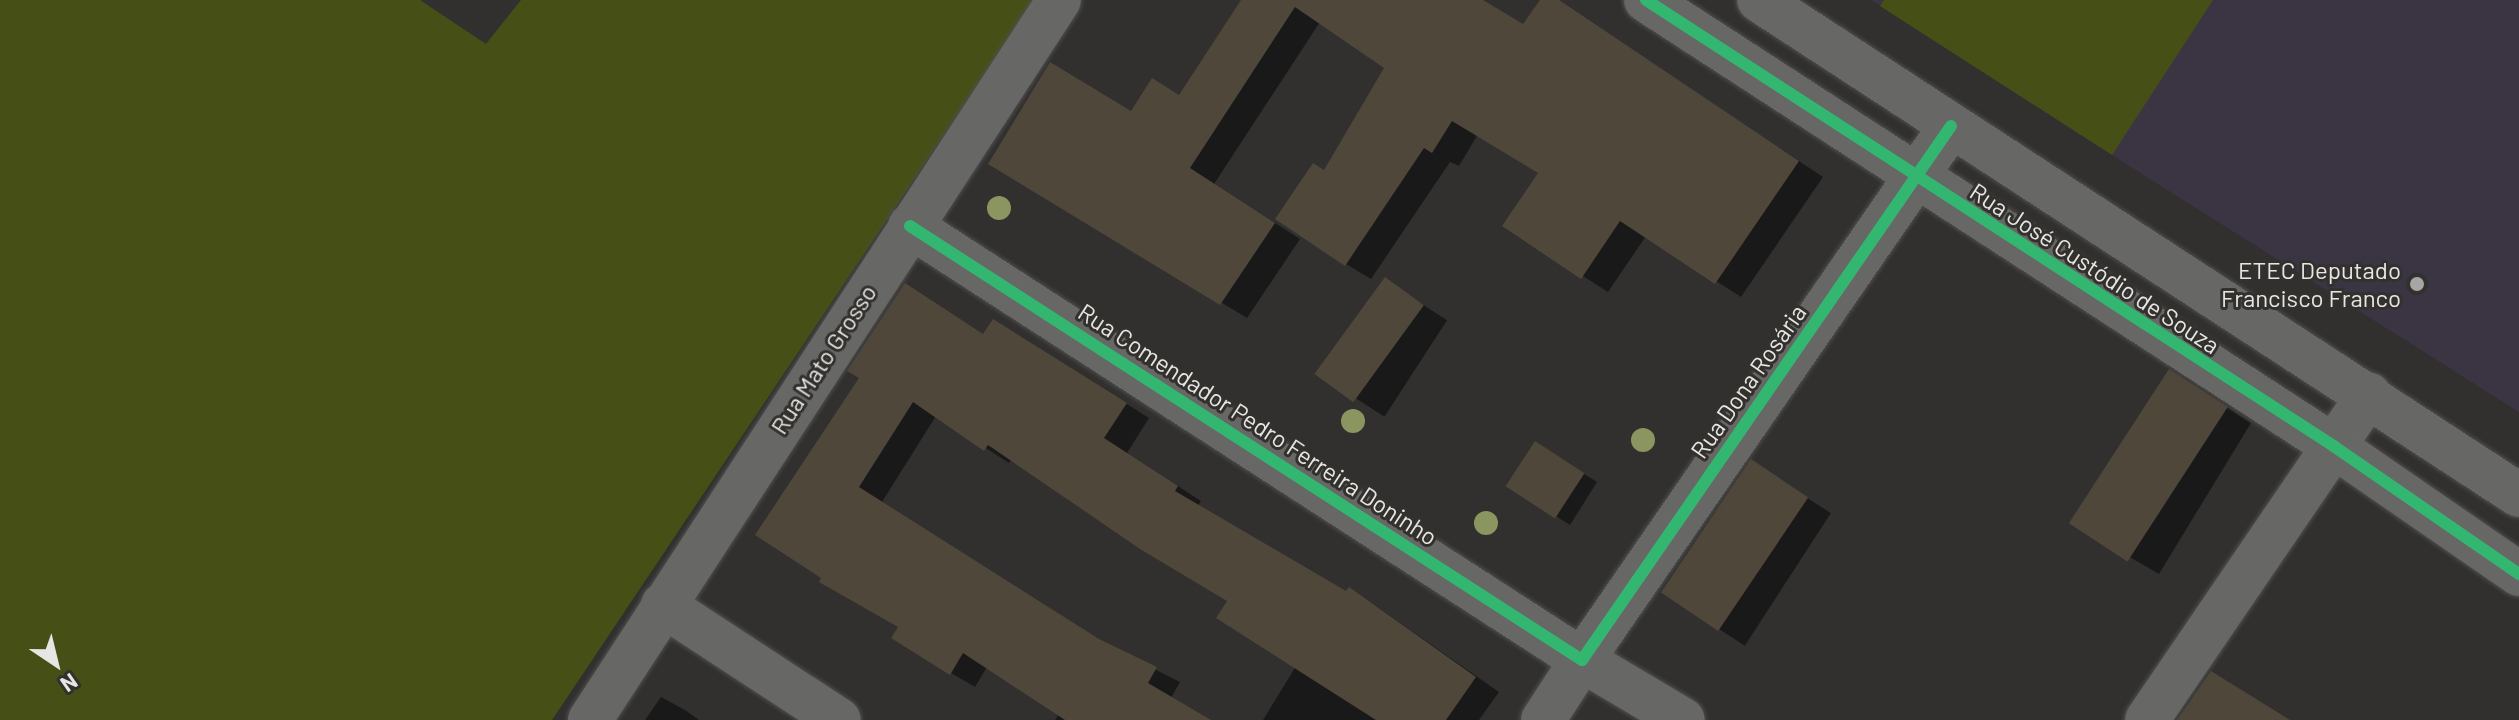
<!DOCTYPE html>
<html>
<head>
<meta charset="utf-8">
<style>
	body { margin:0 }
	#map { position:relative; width:2519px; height:720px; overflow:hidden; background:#31302f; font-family:Barlow,sans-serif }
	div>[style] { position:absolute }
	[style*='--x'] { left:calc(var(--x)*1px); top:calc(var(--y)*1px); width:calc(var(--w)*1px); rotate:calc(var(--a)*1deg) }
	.education>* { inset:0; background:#3b3443 }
	.green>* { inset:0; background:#465016 }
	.shadow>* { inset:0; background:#0007; transform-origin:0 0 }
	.building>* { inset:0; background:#50473b; transform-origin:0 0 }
	.roads { filter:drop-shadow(0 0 2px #4f4e4d) drop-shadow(0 0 2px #4f4e4d) }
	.minor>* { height:44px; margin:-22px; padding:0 22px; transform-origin:22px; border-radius:22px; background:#676766 }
	.tertiary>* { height:44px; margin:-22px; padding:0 22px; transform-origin:22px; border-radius:22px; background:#676766 }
	.secondary>* { height:44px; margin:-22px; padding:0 22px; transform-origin:22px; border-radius:22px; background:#676766 }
	.cycleway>* { height:12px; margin:-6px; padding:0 6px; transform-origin:6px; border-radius:6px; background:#33b770 }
	.trees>* { width:24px; height:24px; margin:-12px; border-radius:50%; background:#8a955f }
	.dots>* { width:22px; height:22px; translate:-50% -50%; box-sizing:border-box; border:4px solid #32312e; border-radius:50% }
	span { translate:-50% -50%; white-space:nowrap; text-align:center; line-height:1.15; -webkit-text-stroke:6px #32312e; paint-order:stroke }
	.street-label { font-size:24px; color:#e7e6e4 }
	.poi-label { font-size:24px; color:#e7e6e4 }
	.right { translate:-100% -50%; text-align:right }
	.north { position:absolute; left:16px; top:624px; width:80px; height:80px; -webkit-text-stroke:6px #32312e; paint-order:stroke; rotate:145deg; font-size:22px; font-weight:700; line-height:32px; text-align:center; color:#e7e6e4 }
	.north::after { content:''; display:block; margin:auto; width:28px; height:36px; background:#e7e6e4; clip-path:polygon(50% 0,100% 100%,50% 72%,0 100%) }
</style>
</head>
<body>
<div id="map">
	<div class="education">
		<i style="clip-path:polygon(1871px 0,2519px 0,2519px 412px,2112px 155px)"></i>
	</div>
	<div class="green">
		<i style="clip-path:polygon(0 0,420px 0,486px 44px,521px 0,1034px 0,552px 720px,0 720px)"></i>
		<i style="clip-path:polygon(1884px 0,2213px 0,2112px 155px,1880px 6px)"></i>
	</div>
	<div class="shadow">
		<i style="clip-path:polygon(1243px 0,1480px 0,1524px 26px,1542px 0,1557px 0,1823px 177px,1741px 297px,1646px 236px,1608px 292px,1505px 226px,1541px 173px,1478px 134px,1459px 166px,1450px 162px,1371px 279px,1346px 264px,1325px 172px,1386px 68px,1320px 22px,1214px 184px,1300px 239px,1247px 318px,991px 163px,1132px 113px,1187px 102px)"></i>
		<i style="left:1385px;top:280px;width:74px;height:115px;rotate:33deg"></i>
		<i style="clip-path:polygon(1018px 335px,1149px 418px,1127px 453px,1201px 501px,1197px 507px,1347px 594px,1349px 590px,1373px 604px,1499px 692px,1479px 720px,1263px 720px,1296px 666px,1230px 601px,1012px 458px,1009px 463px,936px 416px,882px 502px,1107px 645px,1180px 682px,1171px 698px,1208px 720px,1055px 720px,1059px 714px,987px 667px,975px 687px,951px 673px,901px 627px,758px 534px,984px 336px)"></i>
		<i style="clip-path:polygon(2194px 386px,2251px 423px,2159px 574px,2076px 526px)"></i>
		<i style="clip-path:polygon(1548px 451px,1597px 482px,1570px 525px,1509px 486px)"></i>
		<i style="left:1752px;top:462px;width:94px;height:158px;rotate:33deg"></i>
		<i style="clip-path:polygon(661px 697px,685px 710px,699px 720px,645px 720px)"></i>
	</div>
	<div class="building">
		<i style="clip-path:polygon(1241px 0,1483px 0,1523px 24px,1540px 0,1559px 0,1799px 161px,1715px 284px,1620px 221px,1581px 279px,1502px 226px,1538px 173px,1452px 121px,1432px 153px,1424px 148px,1345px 266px,1275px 219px,1313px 163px,1324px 170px,1384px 68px,1295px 7px,1190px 168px,1275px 223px,1220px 305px,988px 164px,1050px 62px,1131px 111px,1152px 78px,1179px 95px)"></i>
		<i style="left:1385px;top:277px;width:48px;height:120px;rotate:36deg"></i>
		<i style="clip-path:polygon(905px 283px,983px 334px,993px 319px,1127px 403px,1104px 438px,1178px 486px,1175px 491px,1346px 591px,1349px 587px,1476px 677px,1446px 720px,1376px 720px,1216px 618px,1227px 601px,1140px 549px,988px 445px,984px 451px,913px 402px,859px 487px,1099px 639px,1157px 667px,1148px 683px,1211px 720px,1065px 720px,963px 653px,950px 675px,891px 638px,898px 627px,819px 582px,821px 578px,755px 535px,859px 378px,847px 371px)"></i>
		<i style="left:2169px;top:369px;width:70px;height:184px;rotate:33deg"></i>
		<i style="left:1535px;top:441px;width:59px;height:54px;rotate:33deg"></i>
		<i style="left:1751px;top:459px;width:69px;height:161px;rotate:34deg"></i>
		<i style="clip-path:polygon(2211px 671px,2290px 720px,2177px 720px)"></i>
	</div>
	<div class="roads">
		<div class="minor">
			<i style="--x:910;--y:226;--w:800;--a:32.86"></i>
			<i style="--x:1582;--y:660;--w:649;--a:-55.36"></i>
			<i style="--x:663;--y:605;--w:210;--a:33.2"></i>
			<i style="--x:590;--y:720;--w:859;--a:-56.92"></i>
			<i style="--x:2147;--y:720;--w:394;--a:-55.7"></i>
		</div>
		<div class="tertiary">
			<i style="--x:1646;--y:0;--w:821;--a:32.97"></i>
			<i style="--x:2335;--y:447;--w:224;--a:34.6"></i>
			<i style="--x:1759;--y:0;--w:907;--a:33.08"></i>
		</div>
		<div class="secondary">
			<i style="--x:1543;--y:720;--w:72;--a:-57"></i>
			<i style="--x:1582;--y:660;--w:117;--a:30.7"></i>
		</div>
	</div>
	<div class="cycleway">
		<i style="--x:1646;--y:0;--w:821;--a:32.97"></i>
		<i style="--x:2335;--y:447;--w:224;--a:34.6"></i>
		<i style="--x:910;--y:226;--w:800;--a:32.86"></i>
		<i style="--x:1582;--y:660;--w:649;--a:-55.36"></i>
	</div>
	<div class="trees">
		<i style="left:999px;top:208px"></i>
		<i style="left:1353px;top:421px"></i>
		<i style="left:1643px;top:440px"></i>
		<i style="left:1486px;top:523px"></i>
	</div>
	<div class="dots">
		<i style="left:2417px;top:284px;background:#a7a6a5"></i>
	</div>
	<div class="street-label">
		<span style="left:2095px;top:268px;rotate:33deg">Rua José Custódio de Souza</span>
		<span style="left:823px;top:359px;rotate:-57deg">Rua Mato Grosso</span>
		<span style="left:1748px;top:381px;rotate:-55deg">Rua Dona Rosária</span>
		<span style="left:1258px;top:424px;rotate:33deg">Rua Comendador Pedro Ferreira Doninho</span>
	</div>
	<div class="poi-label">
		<span class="right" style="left:2401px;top:284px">ETEC Deputado<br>Francisco Franco</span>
	</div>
	<div class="north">N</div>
</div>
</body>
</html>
